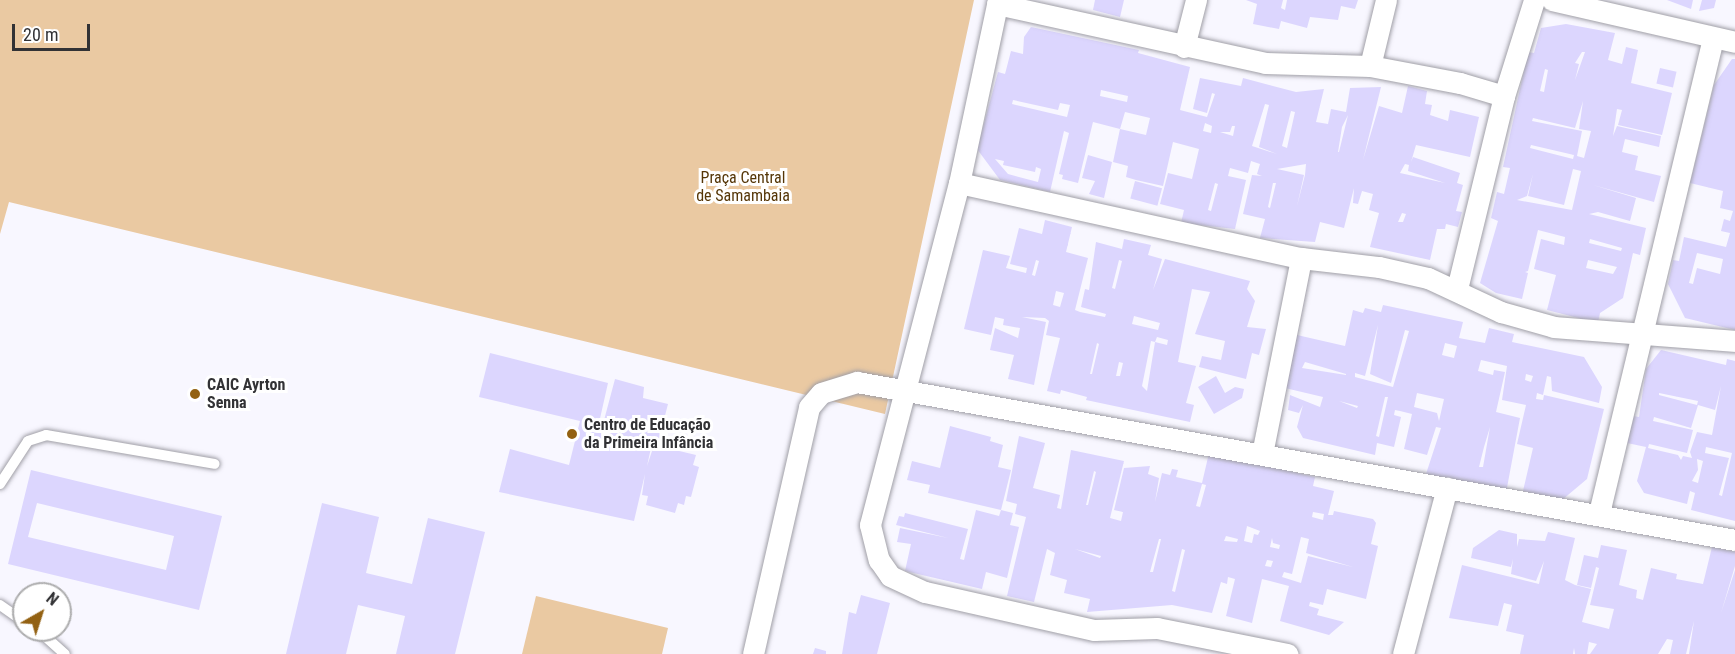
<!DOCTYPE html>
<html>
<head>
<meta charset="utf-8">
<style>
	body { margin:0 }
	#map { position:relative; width:1735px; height:654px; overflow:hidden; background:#f8f7ff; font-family:"Roboto Condensed",sans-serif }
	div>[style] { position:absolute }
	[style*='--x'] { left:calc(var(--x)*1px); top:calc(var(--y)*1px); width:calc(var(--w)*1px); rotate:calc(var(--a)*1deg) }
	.green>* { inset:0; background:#eac9a2 }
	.building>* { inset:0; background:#dcd6fe; transform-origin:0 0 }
	.roads { filter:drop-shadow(0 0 2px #a09fa7) drop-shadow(0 0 2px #a09fa7) }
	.lane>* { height:10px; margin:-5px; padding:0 5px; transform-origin:5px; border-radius:5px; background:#fff }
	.street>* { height:21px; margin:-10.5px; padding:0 10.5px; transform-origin:10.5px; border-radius:10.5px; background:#fff }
	.dots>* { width:16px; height:16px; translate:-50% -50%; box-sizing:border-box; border:3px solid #fff; border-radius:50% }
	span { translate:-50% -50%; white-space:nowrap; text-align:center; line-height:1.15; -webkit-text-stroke:6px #fff; paint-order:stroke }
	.park-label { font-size:16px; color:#553607 }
	.poi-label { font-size:16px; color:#323235; font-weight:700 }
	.left { translate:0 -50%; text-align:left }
	.north { position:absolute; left:12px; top:582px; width:60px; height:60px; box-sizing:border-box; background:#fff; border:2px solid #adadae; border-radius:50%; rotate:39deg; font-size:16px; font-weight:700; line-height:24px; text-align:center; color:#323235 }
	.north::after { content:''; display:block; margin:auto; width:21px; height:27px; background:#936112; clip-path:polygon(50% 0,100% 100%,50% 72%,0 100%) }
	.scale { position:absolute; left:12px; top:24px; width:78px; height:27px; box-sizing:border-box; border:3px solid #323235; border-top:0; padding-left:8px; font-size:18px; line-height:21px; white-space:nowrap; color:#323235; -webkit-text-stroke:4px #fff; paint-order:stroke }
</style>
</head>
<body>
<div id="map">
	<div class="green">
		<i style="clip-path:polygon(0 0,974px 0,885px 414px,9px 202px,0 234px)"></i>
		<i style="clip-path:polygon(536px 596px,668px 628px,662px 654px,522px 654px)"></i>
	</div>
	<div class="building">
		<i style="clip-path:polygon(1095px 0,1124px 0,1120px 17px,1093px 10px)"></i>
		<i style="clip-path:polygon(1246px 0,1283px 0,1281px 8px,1285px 10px,1287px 0,1358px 0,1355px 9px,1341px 6px,1338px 20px,1310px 17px,1307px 28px,1281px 21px,1279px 29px,1253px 24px,1257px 4px)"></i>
		<i style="clip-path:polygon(1667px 0,1693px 0,1691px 9px)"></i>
		<i style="clip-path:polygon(1702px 0,1716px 0,1714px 8px,1699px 11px)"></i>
		<i style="clip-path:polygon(evenodd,1566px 24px,1615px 33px,1608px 60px,1622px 64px,1626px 47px,1638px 50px,1631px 83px,1672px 93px,1662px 135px,1618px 125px,1622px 110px,1617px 109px,1613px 136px,1617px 126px,1661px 136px,1659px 147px,1625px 139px,1622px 152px,1638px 156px,1635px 170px,1661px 176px,1654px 202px,1593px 185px,1636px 198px,1630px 221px,1598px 212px,1589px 214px,1646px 228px,1640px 255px,1633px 253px,1623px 298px,1600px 313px,1598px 323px,1547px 310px,1556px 275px,1534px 269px,1541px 239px,1564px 245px,1565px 237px,1538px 230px,1528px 271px,1525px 272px,1528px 273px,1522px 299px,1496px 293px,1480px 283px,1498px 221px,1491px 218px,1497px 192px,1504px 194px,1510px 168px,1503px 167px,1528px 52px,1534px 53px,1541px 28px,1566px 24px,1582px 52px,1585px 52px,1575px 80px,1579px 64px,1575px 63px,1582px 52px,1566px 24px,1545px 69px,1548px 70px,1544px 92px,1540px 91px,1545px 69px,1566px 24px,1583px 101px,1579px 129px,1591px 131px,1584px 158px,1577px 156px,1582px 131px,1532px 121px,1533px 118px,1575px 128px,1583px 101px,1566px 24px,1531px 145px,1574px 155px,1573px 159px,1530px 148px,1531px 145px,1566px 24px,1573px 169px,1581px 171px,1572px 210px,1517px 200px,1527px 196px,1533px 174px,1528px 196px,1564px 205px,1573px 169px,1566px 24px,1590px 239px,1622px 248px,1621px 251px,1589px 243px,1590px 239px,1566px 24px,1588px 260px,1617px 267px,1613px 274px,1586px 268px,1588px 260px)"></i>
		<i style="clip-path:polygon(evenodd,1031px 27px,1139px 50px,1138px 53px,1190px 67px,1180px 110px,1207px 117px,1215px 94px,1212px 93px,1207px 113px,1193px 109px,1200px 78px,1241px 86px,1243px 78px,1296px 92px,1324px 89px,1316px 122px,1328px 124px,1331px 109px,1346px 112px,1350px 88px,1381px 87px,1363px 160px,1379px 106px,1402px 113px,1408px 86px,1427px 91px,1425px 104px,1432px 105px,1430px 115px,1448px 121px,1450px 110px,1479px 117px,1470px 157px,1416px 145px,1411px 162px,1413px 157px,1460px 173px,1457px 183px,1463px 185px,1456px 211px,1462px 212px,1458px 227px,1446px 224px,1445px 229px,1437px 229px,1430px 260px,1370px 247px,1379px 213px,1369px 210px,1373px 194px,1362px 191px,1358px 204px,1353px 203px,1354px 188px,1344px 228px,1320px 222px,1315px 242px,1260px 238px,1265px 219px,1243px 214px,1252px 175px,1262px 176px,1257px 174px,1260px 164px,1251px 161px,1248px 173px,1230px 168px,1228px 176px,1246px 180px,1235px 229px,1181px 223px,1184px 210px,1160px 204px,1168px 173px,1192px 179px,1199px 149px,1173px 142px,1163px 186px,1136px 180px,1126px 177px,1128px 166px,1113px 162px,1120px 129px,1093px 122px,1078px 183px,1062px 179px,1063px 175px,1059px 174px,1069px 133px,1064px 131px,1050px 192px,1000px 180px,977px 149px,998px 72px,1005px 74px,1011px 51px,1023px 54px,1024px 37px,1031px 27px,1101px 90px,1128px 96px,1127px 102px,1100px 96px,1101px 90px,1031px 27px,1013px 100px,1058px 110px,1060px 103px,1070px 105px,1067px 117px,1012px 104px,1013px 100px,1031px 27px,1265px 104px,1269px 105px,1259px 147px,1277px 154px,1252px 146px,1265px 104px,1031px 27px,1291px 111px,1295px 112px,1287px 148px,1282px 146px,1291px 111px,1031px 27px,1125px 112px,1150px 118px,1146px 135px,1120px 129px,1125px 112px,1031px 27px,1348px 115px,1339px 152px,1338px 152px,1342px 127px,1348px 115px,1031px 27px,1205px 123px,1212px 126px,1211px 133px,1203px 131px,1205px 123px,1031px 27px,1232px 126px,1235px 126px,1233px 136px,1220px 132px,1230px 132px,1232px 126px,1031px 27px,995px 159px,1004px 161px,1003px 165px,1035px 172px,1036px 167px,1041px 169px,1038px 182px,1008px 174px,995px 159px,1031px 27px,1306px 164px,1305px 175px,1297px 206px,1304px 175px,1277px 169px,1306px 164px,1031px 27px,1405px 164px,1409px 165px,1408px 171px,1445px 183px,1400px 173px,1405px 164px,1031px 27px,1215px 183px,1218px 184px,1211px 211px,1208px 210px,1215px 183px,1031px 27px,1273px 183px,1276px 183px,1270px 208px,1268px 207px,1273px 183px,1031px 27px,1402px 213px,1406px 214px,1403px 222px,1398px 222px,1402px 213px)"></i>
		<i style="clip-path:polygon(evenodd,1732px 59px,1735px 59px,1735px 330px,1685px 318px,1668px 284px,1673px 260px,1679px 261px,1684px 237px,1726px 247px,1730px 233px,1721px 231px,1724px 219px,1730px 221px,1733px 211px,1720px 208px,1723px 191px,1690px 183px,1714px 85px,1732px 59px,1697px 253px,1723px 259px,1720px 274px,1697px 268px,1693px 284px,1689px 283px,1697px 253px)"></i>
		<i style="left:1660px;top:68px;width:17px;height:16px;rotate:13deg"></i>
		<i style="clip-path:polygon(1088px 155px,1112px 162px,1104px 198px,1089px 194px,1095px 181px,1082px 178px)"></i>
		<i style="left:1135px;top:181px;width:28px;height:18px;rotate:15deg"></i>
		<i style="clip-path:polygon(evenodd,1045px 220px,1072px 227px,1066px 252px,1088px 258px,1075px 310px,1080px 312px,1105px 317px,1106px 314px,1081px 307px,1085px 289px,1089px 290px,1096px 242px,1122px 249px,1124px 239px,1151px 245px,1148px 255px,1162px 259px,1153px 290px,1165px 259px,1250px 281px,1247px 289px,1255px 301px,1247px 327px,1266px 329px,1259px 355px,1252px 353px,1246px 379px,1199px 367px,1202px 356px,1221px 360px,1225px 341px,1195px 334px,1210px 292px,1192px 289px,1178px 362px,1196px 366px,1186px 403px,1194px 405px,1190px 422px,1086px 400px,1087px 397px,1061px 390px,1060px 394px,1047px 391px,1060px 338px,1046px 335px,1049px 321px,1045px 318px,1022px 317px,1046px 322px,1034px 385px,1008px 379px,1014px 355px,990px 350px,995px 328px,1018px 338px,1020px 328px,1003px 325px,1004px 319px,995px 317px,991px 335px,964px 329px,983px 250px,1010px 256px,1006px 268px,1026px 273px,1027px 268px,1010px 264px,1019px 228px,1042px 234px,1045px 220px,1036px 260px,1039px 261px,1035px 276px,1032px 275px,1036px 260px,1045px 220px,1119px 260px,1122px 261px,1115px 289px,1112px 288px,1119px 260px,1045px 220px,1056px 291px,1064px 293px,1060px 307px,1053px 305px,1056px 291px,1045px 220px,1134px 316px,1160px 323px,1158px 330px,1132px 324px,1134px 316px,1045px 220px,1157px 337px,1168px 340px,1167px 345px,1155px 342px,1157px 337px,1045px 220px,1151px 341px,1155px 342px,1147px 391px,1142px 386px,1151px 341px,1045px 220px,1097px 343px,1099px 344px,1092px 374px,1090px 374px,1097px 343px,1045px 220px,1119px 362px,1123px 363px,1120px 376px,1116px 376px,1119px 362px)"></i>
		<i style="clip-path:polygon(evenodd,1383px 305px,1463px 322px,1459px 338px,1485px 343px,1489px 328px,1514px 334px,1512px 342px,1584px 357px,1602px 387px,1599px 403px,1552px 391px,1551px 377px,1547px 376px,1543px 395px,1537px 393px,1536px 399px,1543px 400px,1544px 395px,1604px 409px,1587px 479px,1562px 500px,1523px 491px,1533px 448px,1517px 444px,1526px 405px,1502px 400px,1507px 366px,1481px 360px,1478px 371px,1493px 375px,1494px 370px,1505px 372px,1496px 412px,1520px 418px,1506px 493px,1426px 474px,1441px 428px,1436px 427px,1427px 455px,1404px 449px,1412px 414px,1400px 411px,1395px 410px,1394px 415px,1401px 417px,1394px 447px,1377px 443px,1375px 455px,1303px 438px,1297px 427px,1303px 405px,1299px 413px,1288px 410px,1290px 395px,1320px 407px,1323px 397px,1285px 388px,1297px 335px,1345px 346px,1353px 310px,1363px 313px,1365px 308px,1381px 312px,1383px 305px,1378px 325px,1370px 374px,1391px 383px,1405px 330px,1409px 331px,1393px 387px,1355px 377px,1355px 373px,1365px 376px,1378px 325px,1383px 305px,1445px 343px,1457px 346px,1454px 358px,1442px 355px,1445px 343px,1383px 305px,1305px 362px,1346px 374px,1346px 375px,1302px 368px,1305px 362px,1383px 305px,1526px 374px,1533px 376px,1531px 382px,1525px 380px,1526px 374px,1383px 305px,1417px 393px,1444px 399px,1439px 421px,1437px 413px,1414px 407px,1417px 393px,1383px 305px,1385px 397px,1388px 397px,1379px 437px,1376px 436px,1385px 397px,1383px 305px,1339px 401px,1358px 406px,1357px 408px,1339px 401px,1383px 305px,1490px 427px,1483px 467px,1479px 467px,1484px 447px,1490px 427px)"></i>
		<i style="clip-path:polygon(evenodd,1661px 350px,1726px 365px,1727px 359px,1735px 361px,1735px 521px,1691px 510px,1695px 493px,1690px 491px,1687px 504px,1644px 493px,1637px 481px,1646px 447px,1627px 443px,1633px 416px,1639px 417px,1646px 369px,1661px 350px,1721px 386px,1712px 435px,1697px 432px,1690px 452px,1692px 458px,1683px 456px,1681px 460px,1678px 455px,1648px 448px,1649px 444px,1687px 453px,1693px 430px,1653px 421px,1654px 417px,1691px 428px,1698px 405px,1715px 410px,1721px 386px,1661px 350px,1659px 393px,1698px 401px,1697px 405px,1659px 395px,1659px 393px,1661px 350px,1706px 447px,1732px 453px,1722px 496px,1719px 495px,1729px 458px,1705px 453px,1706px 447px,1661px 350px,1697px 459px,1703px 461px,1698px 483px,1692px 481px,1698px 470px,1697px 459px)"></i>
		<i style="clip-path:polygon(490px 353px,608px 383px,599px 423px,603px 424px,615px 379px,644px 387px,643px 398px,668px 404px,659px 439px,647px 437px,653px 439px,647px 466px,654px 445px,696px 455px,693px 465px,699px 467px,691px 497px,686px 496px,684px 505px,678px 503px,675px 513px,646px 505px,648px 496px,642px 495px,645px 474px,634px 521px,499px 492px,510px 449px,569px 465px,580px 421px,479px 397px)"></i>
		<i style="clip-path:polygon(1216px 376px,1225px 393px,1235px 387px,1244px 389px,1242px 398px,1214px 414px,1198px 387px)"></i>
		<i style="clip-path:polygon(950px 426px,991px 437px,990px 441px,1003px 445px,998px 467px,1011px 470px,1001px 510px,928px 493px,930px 485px,907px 480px,912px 461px,940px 468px)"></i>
		<i style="clip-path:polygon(evenodd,1019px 436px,1045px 443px,1033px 488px,1060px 495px,1057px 508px,1061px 509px,1071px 450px,1124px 461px,1110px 518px,1121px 521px,1123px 512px,1114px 510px,1124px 468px,1150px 466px,1148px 474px,1159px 478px,1155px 502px,1162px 473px,1170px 475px,1172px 469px,1178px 470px,1176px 477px,1202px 483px,1209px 453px,1315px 477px,1313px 486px,1334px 491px,1328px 515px,1333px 515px,1334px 511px,1373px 519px,1376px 523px,1371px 544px,1378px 546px,1366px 599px,1327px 589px,1323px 605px,1310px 602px,1309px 606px,1319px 609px,1317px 615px,1344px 622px,1329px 635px,1280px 621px,1289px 586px,1262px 579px,1252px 623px,1226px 616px,1235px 579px,1228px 577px,1227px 584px,1221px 582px,1212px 613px,1172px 605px,1087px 612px,1090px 599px,1064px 593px,1067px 580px,1050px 575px,1055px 553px,1047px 549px,1034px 602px,1007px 596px,1026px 517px,1015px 514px,1017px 504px,1006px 501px,1019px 436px,1094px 471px,1096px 472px,1088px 505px,1086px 505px,1094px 471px,1019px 436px,1202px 484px,1206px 485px,1200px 507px,1196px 506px,1202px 484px,1019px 436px,1313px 512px,1324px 514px,1323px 520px,1312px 517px,1313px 512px,1019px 436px,1247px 526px,1260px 531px,1258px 535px,1254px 534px,1252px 543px,1244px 541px,1247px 526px,1019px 436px,1226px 536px,1238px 539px,1237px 542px,1224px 541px,1226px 536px,1019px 436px,1301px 537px,1309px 539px,1306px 553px,1353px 567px,1308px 556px,1301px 583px,1282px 577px,1284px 572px,1292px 574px,1301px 537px,1019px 436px,1272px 538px,1273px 543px,1280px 545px,1279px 549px,1270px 547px,1272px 538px,1019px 436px,1159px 539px,1161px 539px,1153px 572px,1150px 572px,1159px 539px,1019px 436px,1075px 549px,1101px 556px,1100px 558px,1075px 549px,1019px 436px,1182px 549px,1185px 550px,1175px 592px,1172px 591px,1182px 549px,1019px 436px,1267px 560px,1273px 561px,1271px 567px,1265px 566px,1267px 560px)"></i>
		<i style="clip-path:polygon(evenodd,31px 470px,222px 516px,199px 610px,8px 564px,31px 470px,37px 503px,174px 536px,166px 570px,28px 537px,37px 503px)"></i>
		<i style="clip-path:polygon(322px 503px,379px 517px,366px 573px,412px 584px,428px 518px,485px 532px,455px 654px,396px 654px,405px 616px,358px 605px,346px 654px,286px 654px)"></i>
		<i style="clip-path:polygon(976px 510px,999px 516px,1001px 510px,1013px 513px,1010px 525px,1019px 527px,1007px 578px,986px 572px,982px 589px,905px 571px,911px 544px,897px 542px,900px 528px,948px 538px,896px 525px,899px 516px,904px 517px,905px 513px,968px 529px,960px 559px,964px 560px)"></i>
		<i style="clip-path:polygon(1499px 530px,1517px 534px,1517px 547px,1519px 539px,1545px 541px,1548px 532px,1575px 538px,1565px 580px,1575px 585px,1591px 589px,1582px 622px,1609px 629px,1614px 609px,1590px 605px,1599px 568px,1596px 567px,1591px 588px,1577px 585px,1584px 555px,1598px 558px,1601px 545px,1627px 550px,1619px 585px,1637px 590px,1636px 598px,1643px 600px,1651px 568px,1677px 574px,1676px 579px,1703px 584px,1712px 547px,1735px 552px,1735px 566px,1721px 613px,1735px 570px,1735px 654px,1689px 654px,1694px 621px,1686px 654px,1670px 654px,1673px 640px,1667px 639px,1658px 654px,1590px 654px,1597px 644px,1589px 642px,1587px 654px,1575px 654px,1574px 648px,1573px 654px,1520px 654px,1524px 635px,1506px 631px,1512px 605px,1504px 603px,1498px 626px,1449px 618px,1462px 565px,1539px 584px,1544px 561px,1536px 581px,1511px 574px,1513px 559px,1511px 567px,1471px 558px,1473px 548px)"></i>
		<i style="clip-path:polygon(861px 595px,890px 603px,877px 654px,842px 654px,849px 612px,856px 614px)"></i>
		<i style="clip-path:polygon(815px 648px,826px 651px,826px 654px,813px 654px)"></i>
	</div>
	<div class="roads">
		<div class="lane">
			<i style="--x:0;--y:484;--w:51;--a:-56.9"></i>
			<i style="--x:28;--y:441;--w:19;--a:-18"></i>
			<i style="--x:46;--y:435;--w:171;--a:9.7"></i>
			<i style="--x:0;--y:605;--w:29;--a:35"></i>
			<i style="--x:38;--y:630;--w:36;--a:42"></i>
		</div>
		<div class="street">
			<i style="--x:998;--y:0;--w:187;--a:102"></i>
			<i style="--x:959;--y:183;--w:353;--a:104.6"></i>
			<i style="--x:870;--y:525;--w:36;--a:76"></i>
			<i style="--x:879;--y:560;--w:19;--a:55"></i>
			<i style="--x:890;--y:576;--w:38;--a:25"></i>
			<i style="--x:925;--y:592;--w:173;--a:12.7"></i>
			<i style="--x:1094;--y:630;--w:63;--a:-1.8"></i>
			<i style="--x:1157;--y:628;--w:133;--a:11.3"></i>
			<i style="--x:1552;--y:0;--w:188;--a:12.9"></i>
			<i style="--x:997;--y:4;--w:274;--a:12.4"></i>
			<i style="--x:1265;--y:63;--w:105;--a:1.6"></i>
			<i style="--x:1370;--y:66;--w:92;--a:10.7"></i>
			<i style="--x:1460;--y:83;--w:46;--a:16.5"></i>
			<i style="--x:1184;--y:47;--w:49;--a:-75.7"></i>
			<i style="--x:1370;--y:66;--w:68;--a:-76.4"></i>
			<i style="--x:959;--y:183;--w:350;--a:12.4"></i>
			<i style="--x:1301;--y:258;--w:79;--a:6.6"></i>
			<i style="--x:1379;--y:267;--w:50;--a:12.7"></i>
			<i style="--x:1428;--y:278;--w:81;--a:25"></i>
			<i style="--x:1501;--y:312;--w:55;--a:15.8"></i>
			<i style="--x:1554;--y:327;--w:182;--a:4.4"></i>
			<i style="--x:1457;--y:289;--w:199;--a:-76.3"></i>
			<i style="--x:1504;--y:96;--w:101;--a:-72.6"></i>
			<i style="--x:1262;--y:454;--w:200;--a:-78.7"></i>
			<i style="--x:1599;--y:513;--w:488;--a:-76.5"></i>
			<i style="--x:753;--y:654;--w:253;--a:-77.2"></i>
			<i style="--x:809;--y:407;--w:18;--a:-49"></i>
			<i style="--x:821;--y:393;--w:38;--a:-17"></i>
			<i style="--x:857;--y:382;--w:892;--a:10.2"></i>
			<i style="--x:1403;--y:654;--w:172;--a:-75.2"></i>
		</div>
	</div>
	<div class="dots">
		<i style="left:195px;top:394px;background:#936112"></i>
		<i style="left:572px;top:434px;background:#936112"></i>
	</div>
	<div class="park-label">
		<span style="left:743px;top:187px">Praça Central<br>de Samambaia</span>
	</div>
	<div class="poi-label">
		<span class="left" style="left:207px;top:394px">CAIC Ayrton<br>Senna</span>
		<span class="left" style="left:584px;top:434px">Centro de Educação<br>da Primeira Infância</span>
	</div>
	<div class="north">N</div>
	<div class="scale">20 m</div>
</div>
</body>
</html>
